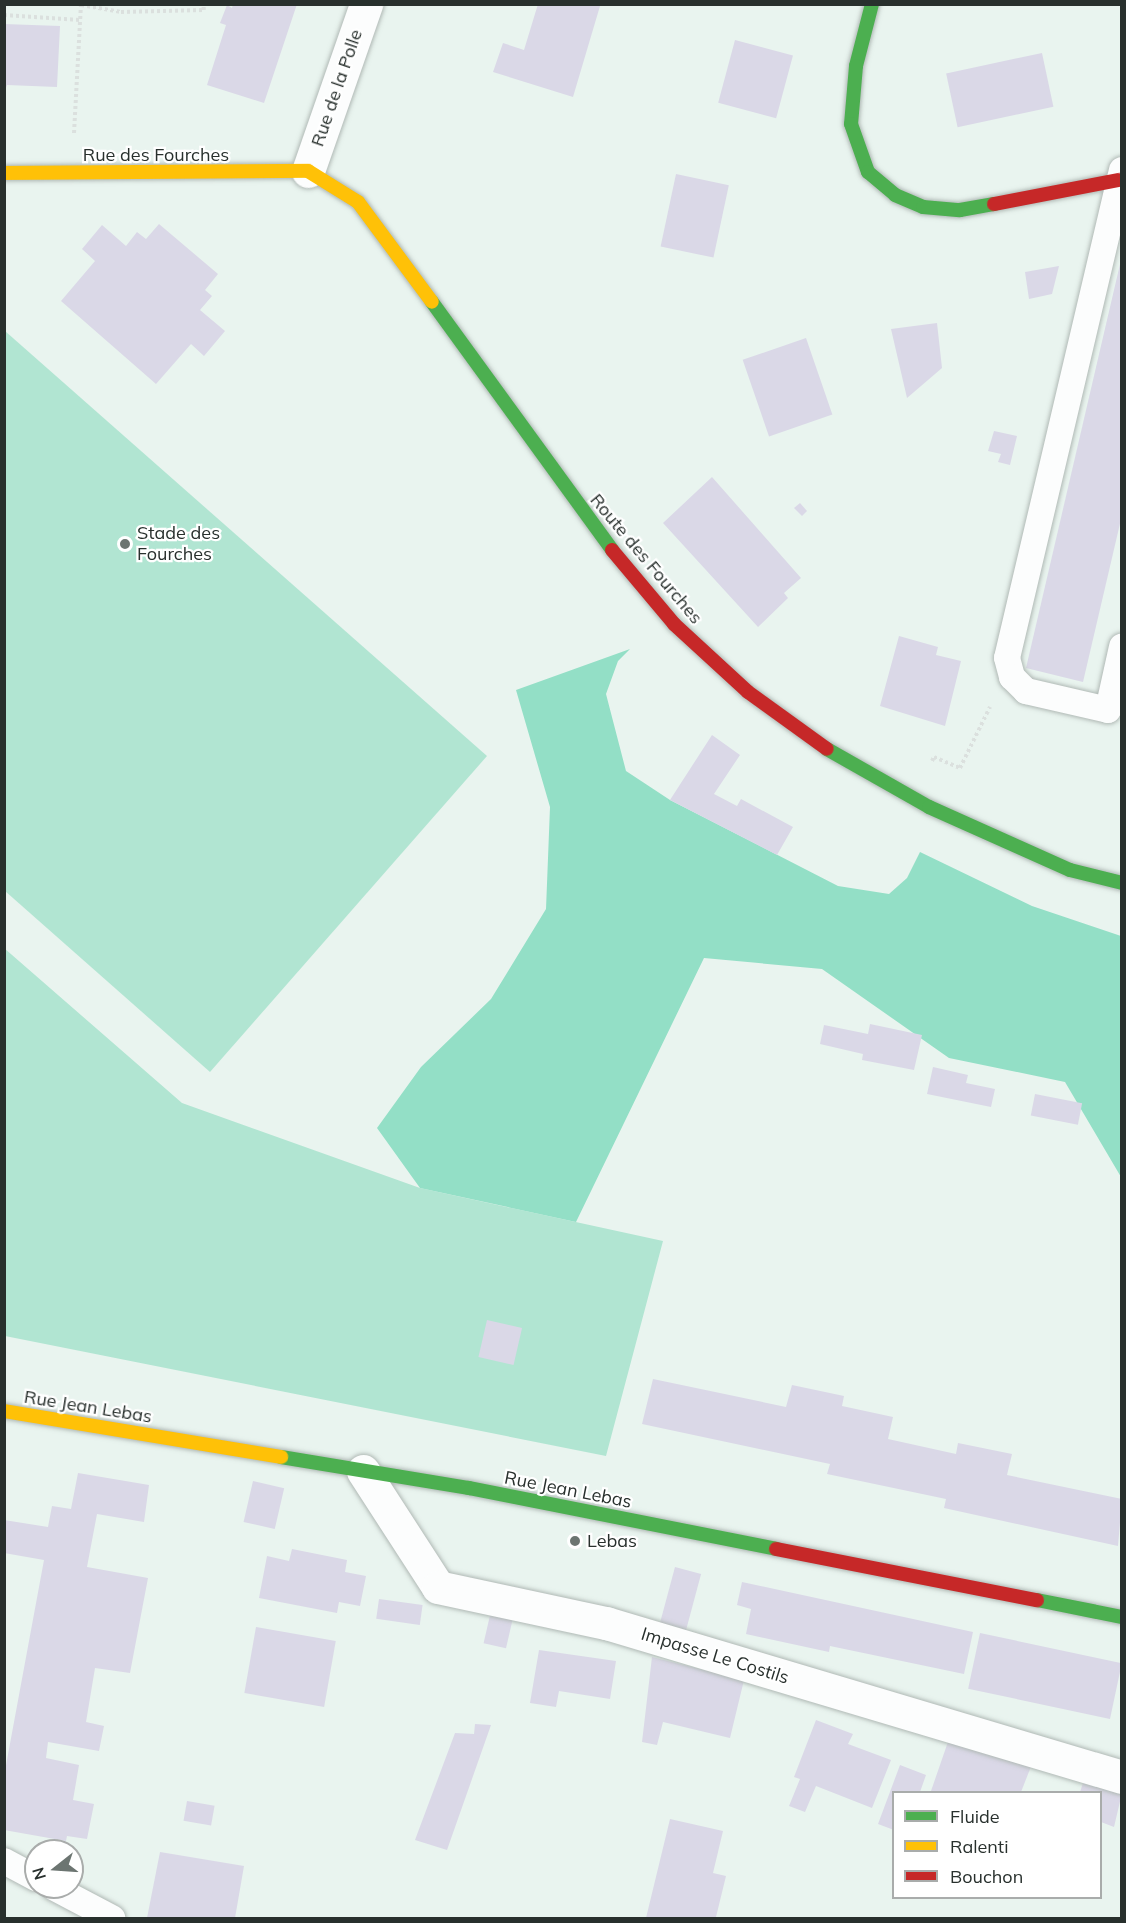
<!DOCTYPE html>
<html>
<head>
<meta charset="utf-8">
<style>
	body { margin:0 }
	#map { position:relative; width:1126px; height:1923px; overflow:hidden; background:#e9f4ef; font-family:Mulish,sans-serif }
	div>[style] { position:absolute }
	[style*='--x'] { left:calc(var(--x)*1px); top:calc(var(--y)*1px); width:calc(var(--w)*1px); rotate:calc(var(--a)*1deg) }
	.green>* { inset:0; background:#b1e5d2 }
	.forest>* { inset:0; background:#93dfc6 }
	.building>* { inset:0; background:#dad8e7; transform-origin:0 0 }
	.path>* { height:4px; margin-top:-2px; transform-origin:0; background:repeating-linear-gradient(90deg,#dbe0de 0 3px,transparent 0 6px) }
	.roads { filter:drop-shadow(0 0 2px #b0b9b5) drop-shadow(0 0 2px #b0b9b5) }
	.lane>* { height:26px; margin:-13px; padding:0 13px; transform-origin:13px; border-radius:13px; background:#fcfdfd }
	.street>* { height:33px; margin:-16.5px; padding:0 16.5px; transform-origin:16.5px; border-radius:16.5px; background:#fcfdfd }
	.fast>* { height:14px; margin:-7px; padding:0 7px; transform-origin:7px; border-radius:7px; background:#4caf50 }
	.slow>* { height:14px; margin:-7px; padding:0 7px; transform-origin:7px; border-radius:7px; background:#ffc107 }
	.jam>* { height:14px; margin:-7px; padding:0 7px; transform-origin:7px; border-radius:7px; background:#c62828 }
	.dots>* { width:16px; height:16px; translate:-50% -50%; box-sizing:border-box; border:3px solid #fff; border-radius:50% }
	span { translate:-50% -50%; white-space:nowrap; text-align:center; line-height:1.15; -webkit-text-stroke:4.5px #fff; paint-order:stroke }
	.street-label { font-size:18px; color:#28302d }
	.poi-label { font-size:18px; color:#28302d }
	.left { translate:0 -50%; text-align:left }
	.frame { position:absolute; inset:0; border:6px solid #28302d; pointer-events:none }
	.legend { position:absolute; left:892px; top:1791px; width:210px; height:108px; box-sizing:border-box; background:#fff; border:2px solid #a9acab; margin:0; padding:8px 10px; list-style:none; font-size:18px; color:#28302d }
	.legend li { display:flex; align-items:center; gap:12px; height:30px }
	.legend b { width:30px; border:2px solid #a9acab }
	.north { position:absolute; left:24px; top:1839px; width:60px; height:60px; box-sizing:border-box; background:#fff; border:2px solid #a9acab; border-radius:50%; rotate:253deg; font-size:16px; font-weight:700; line-height:24px; text-align:center; color:#28302d }
	.north::after { content:''; display:block; margin:auto; width:21px; height:27px; background:#6c7571; clip-path:polygon(50% 0,100% 100%,50% 72%,0 100%) }
</style>
</head>
<body>
<div id="map">
	<div class="green">
		<i style="clip-path:polygon(5px 331px,487px 756px,210px 1072px,5px 891px)"></i>
		<i style="clip-path:polygon(4px 948px,182px 1103px,420px 1188px,663px 1241px,606px 1456px,5px 1336px)"></i>
	</div>
	<div class="forest">
		<i style="clip-path:polygon(630px 649px,618px 661px,606px 694px,626px 771px,670px 800px,838px 886px,889px 894px,907px 878px,920px 852px,1032px 906px,1121px 936px,1121px 1177px,1065px 1082px,949px 1058px,822px 969px,704px 958px,576px 1222px,420px 1188px,377px 1128px,421px 1067px,491px 999px,546px 909px,550px 807px,516px 690px)"></i>
	</div>
	<div class="building">
		<i style="clip-path:polygon(233px 4px,297px 4px,264px 103px,207px 85px,226px 25px,220px 23px,227px 5px,232px 8px)"></i>
		<i style="clip-path:polygon(538px 4px,600px 6px,573px 97px,493px 72px,503px 43px,524px 50px)"></i>
		<i style="clip-path:polygon(4px 24px,60px 26px,57px 87px,7px 85px,4px 93px)"></i>
		<i style="left:735px;top:40px;width:60px;height:65px;rotate:15deg"></i>
		<i style="left:1042px;top:53px;width:55px;height:98px;rotate:78deg"></i>
		<i style="left:676px;top:174px;width:54px;height:74px;rotate:12deg"></i>
		<i style="clip-path:polygon(159px 224px,218px 274px,205px 290px,212px 296px,200px 310px,225px 331px,204px 356px,191px 344px,156px 384px,61px 301px,95px 261px,82px 249px,102px 225px,126px 246px,137px 232px,146px 239px)"></i>
		<i style="clip-path:polygon(1121px 260px,1122px 515px,1083px 682px,1026px 668px)"></i>
		<i style="clip-path:polygon(1059px 266px,1052px 294px,1029px 299px,1025px 272px)"></i>
		<i style="clip-path:polygon(937px 323px,942px 368px,907px 398px,891px 329px)"></i>
		<i style="left:806px;top:338px;width:81px;height:67px;rotate:71deg"></i>
		<i style="clip-path:polygon(994px 431px,1017px 436px,1010px 465px,998px 462px,1001px 454px,988px 451px)"></i>
		<i style="clip-path:polygon(712px 477px,801px 578px,784px 593px,788px 598px,758px 627px,663px 523px)"></i>
		<i style="clip-path:polygon(800px 503px,807px 511px,802px 516px,794px 508px)"></i>
		<i style="clip-path:polygon(899px 636px,938px 647px,936px 655px,961px 661px,945px 726px,880px 706px)"></i>
		<i style="clip-path:polygon(712px 735px,740px 755px,714px 794px,737px 806px,741px 799px,793px 827px,777px 855px,670px 800px)"></i>
		<i style="clip-path:polygon(870px 1024px,922px 1035px,914px 1070px,862px 1060px,863px 1054px,820px 1044px,824px 1025px,868px 1034px)"></i>
		<i style="clip-path:polygon(933px 1067px,968px 1075px,966px 1083px,995px 1089px,991px 1107px,927px 1094px)"></i>
		<i style="left:1035px;top:1094px;width:48px;height:22px;rotate:11deg"></i>
		<i style="left:487px;top:1320px;width:36px;height:38px;rotate:13deg"></i>
		<i style="clip-path:polygon(653px 1379px,786px 1407px,792px 1385px,844px 1396px,842px 1406px,893px 1417px,888px 1439px,956px 1454px,958px 1443px,1012px 1454px,1007px 1475px,1122px 1499px,1118px 1546px,944px 1508px,946px 1499px,827px 1474px,830px 1464px,642px 1424px)"></i>
		<i style="clip-path:polygon(78px 1473px,149px 1485px,144px 1522px,97px 1514px,87px 1567px,148px 1578px,130px 1673px,95px 1668px,86px 1722px,104px 1726px,99px 1751px,48px 1742px,46px 1758px,79px 1765px,73px 1800px,94px 1804px,87px 1839px,67px 1836px,66px 1841px,4px 1830px,4px 1776px,44px 1560px,4px 1553px,4px 1520px,48px 1527px,52px 1506px,71px 1509px)"></i>
		<i style="left:253px;top:1481px;width:32px;height:42px;rotate:13deg"></i>
		<i style="clip-path:polygon(292px 1549px,347px 1560px,345px 1572px,366px 1576px,360px 1606px,339px 1602px,337px 1613px,259px 1598px,267px 1556px,289px 1561px)"></i>
		<i style="left:675px;top:1567px;width:27px;height:58px;rotate:15deg"></i>
		<i style="clip-path:polygon(742px 1582px,973px 1632px,964px 1674px,830px 1646px,829px 1652px,746px 1634px,751px 1609px,737px 1605px)"></i>
		<i style="left:379px;top:1599px;width:44px;height:20px;rotate:8deg"></i>
		<i style="left:491px;top:1611px;width:23px;height:33px;rotate:13deg"></i>
		<i style="left:256px;top:1627px;width:81px;height:67px;rotate:10deg"></i>
		<i style="left:980px;top:1633px;width:145px;height:57px;rotate:12deg"></i>
		<i style="clip-path:polygon(539px 1650px,616px 1661px,610px 1699px,559px 1691px,556px 1707px,530px 1703px)"></i>
		<i style="clip-path:polygon(652px 1657px,744px 1680px,730px 1738px,663px 1722px,657px 1745px,642px 1742px)"></i>
		<i style="clip-path:polygon(816px 1720px,853px 1734px,848px 1744px,891px 1760px,872px 1808px,816px 1786px,805px 1812px,789px 1806px,800px 1779px,794px 1777px)"></i>
		<i style="clip-path:polygon(475px 1724px,491px 1725px,447px 1850px,415px 1840px,455px 1733px,474px 1734px)"></i>
		<i style="clip-path:polygon(950px 1736px,1032px 1764px,1021px 1792px,931px 1791px)"></i>
		<i style="clip-path:polygon(900px 1765px,926px 1775px,920px 1792px,894px 1792px,894px 1830px,878px 1824px)"></i>
		<i style="clip-path:polygon(1084px 1780px,1122px 1793px,1114px 1827px,1101px 1822px,1101px 1792px,1080px 1792px)"></i>
		<i style="left:187px;top:1801px;width:28px;height:20px;rotate:10deg"></i>
		<i style="clip-path:polygon(670px 1819px,723px 1831px,713px 1873px,726px 1876px,716px 1917px,646px 1918px)"></i>
		<i style="clip-path:polygon(160px 1852px,244px 1866px,235px 1918px,147px 1918px)"></i>
	</div>
	<div class="path">
		<i style="--x:81;--y:5;--w:41;--a:9.9"></i>
		<i style="--x:121;--y:12;--w:83;--a:-1.4"></i>
		<i style="--x:204;--y:10;--w:6;--a:-99"></i>
		<i style="--x:4;--y:15;--w:76;--a:3.8"></i>
		<i style="--x:74;--y:133;--w:128;--a:-86.9"></i>
		<i style="--x:932;--y:761;--w:4;--a:-63"></i>
		<i style="--x:934;--y:757;--w:28;--a:23"></i>
		<i style="--x:960;--y:768;--w:68;--a:-63.8"></i>
	</div>
	<div class="roads">
		<div class="lane">
			<i style="--x:1122;--y:170;--w:501;--a:103.26"></i>
			<i style="--x:1007;--y:658;--w:20;--a:75"></i>
			<i style="--x:1012;--y:677;--w:20;--a:45"></i>
			<i style="--x:1026;--y:691;--w:84;--a:13"></i>
			<i style="--x:1108;--y:710;--w:65;--a:-77.5"></i>
			<i style="--x:4;--y:1861;--w:36;--a:28"></i>
			<i style="--x:53;--y:1887;--w:67;--a:27.7"></i>
		</div>
		<div class="street">
			<i style="--x:308;--y:171;--w:177;--a:-70.8"></i>
			<i style="--x:363;--y:1471;--w:138;--a:57.1"></i>
			<i style="--x:438;--y:1587;--w:172;--a:12.1"></i>
			<i style="--x:606;--y:1623;--w:538;--a:16.62"></i>
		</div>
		<div class="fast">
			<i style="--x:872;--y:4;--w:64;--a:104.5"></i>
			<i style="--x:856;--y:66;--w:58;--a:94.9"></i>
			<i style="--x:851;--y:124;--w:51;--a:70.5"></i>
			<i style="--x:868;--y:172;--w:35;--a:40"></i>
			<i style="--x:895;--y:195;--w:30;--a:23"></i>
			<i style="--x:923;--y:207;--w:37;--a:5"></i>
			<i style="--x:960;--y:210;--w:35;--a:-10"></i>
			<i style="--x:432;--y:302;--w:306;--a:54"></i>
			<i style="--x:827;--y:749;--w:117;--a:29.6"></i>
			<i style="--x:929;--y:807;--w:154;--a:24.1"></i>
			<i style="--x:1070;--y:870;--w:54;--a:14"></i>
			<i style="--x:281;--y:1457;--w:191;--a:9.4"></i>
			<i style="--x:469;--y:1488;--w:313;--a:11.2"></i>
			<i style="--x:1037;--y:1600;--w:87;--a:11.3"></i>
		</div>
		<div class="slow">
			<i style="--x:4;--y:173;--w:304;--a:-0.4"></i>
			<i style="--x:308;--y:171;--w:59;--a:31.8"></i>
			<i style="--x:358;--y:202;--w:124;--a:53.5"></i>
			<i style="--x:4;--y:1411;--w:281;--a:9.4"></i>
		</div>
		<div class="jam">
			<i style="--x:994;--y:204;--w:127;--a:-10.9"></i>
			<i style="--x:612;--y:550;--w:97;--a:50"></i>
			<i style="--x:674;--y:624;--w:100;--a:42.6"></i>
			<i style="--x:748;--y:692;--w:97;--a:35.8"></i>
			<i style="--x:776;--y:1549;--w:266;--a:11.1"></i>
		</div>
	</div>
	<div class="dots">
		<i style="left:125px;top:544px;background:#6c7571"></i>
		<i style="left:575px;top:1541px;background:#6c7571"></i>
	</div>
	<div class="street-label">
		<span style="left:337px;top:88px;rotate:-71deg">Rue de la Polle</span>
		<span style="left:156px;top:155px">Rue des Fourches</span>
		<span style="left:646px;top:559px;rotate:50deg">Route des Fourches</span>
		<span style="left:88px;top:1407px;rotate:9deg">Rue Jean Lebas</span>
		<span style="left:568px;top:1490px;rotate:11deg">Rue Jean Lebas</span>
		<span style="left:715px;top:1656px;rotate:17deg">Impasse Le Costils</span>
	</div>
	<div class="poi-label">
		<span class="left" style="left:137px;top:544px">Stade des<br>Fourches</span>
		<span class="left" style="left:587px;top:1541px">Lebas</span>
	</div>
	<div class="frame"></div>
	<ul class="legend">
	<li><b style="height:8px;background:#4caf50"></b>Fluide</li>
	<li><b style="height:8px;background:#ffc107"></b>Ralenti</li>
	<li><b style="height:8px;background:#c62828"></b>Bouchon</li>
	</ul>
	<div class="north">N</div>
</div>
</body>
</html>
